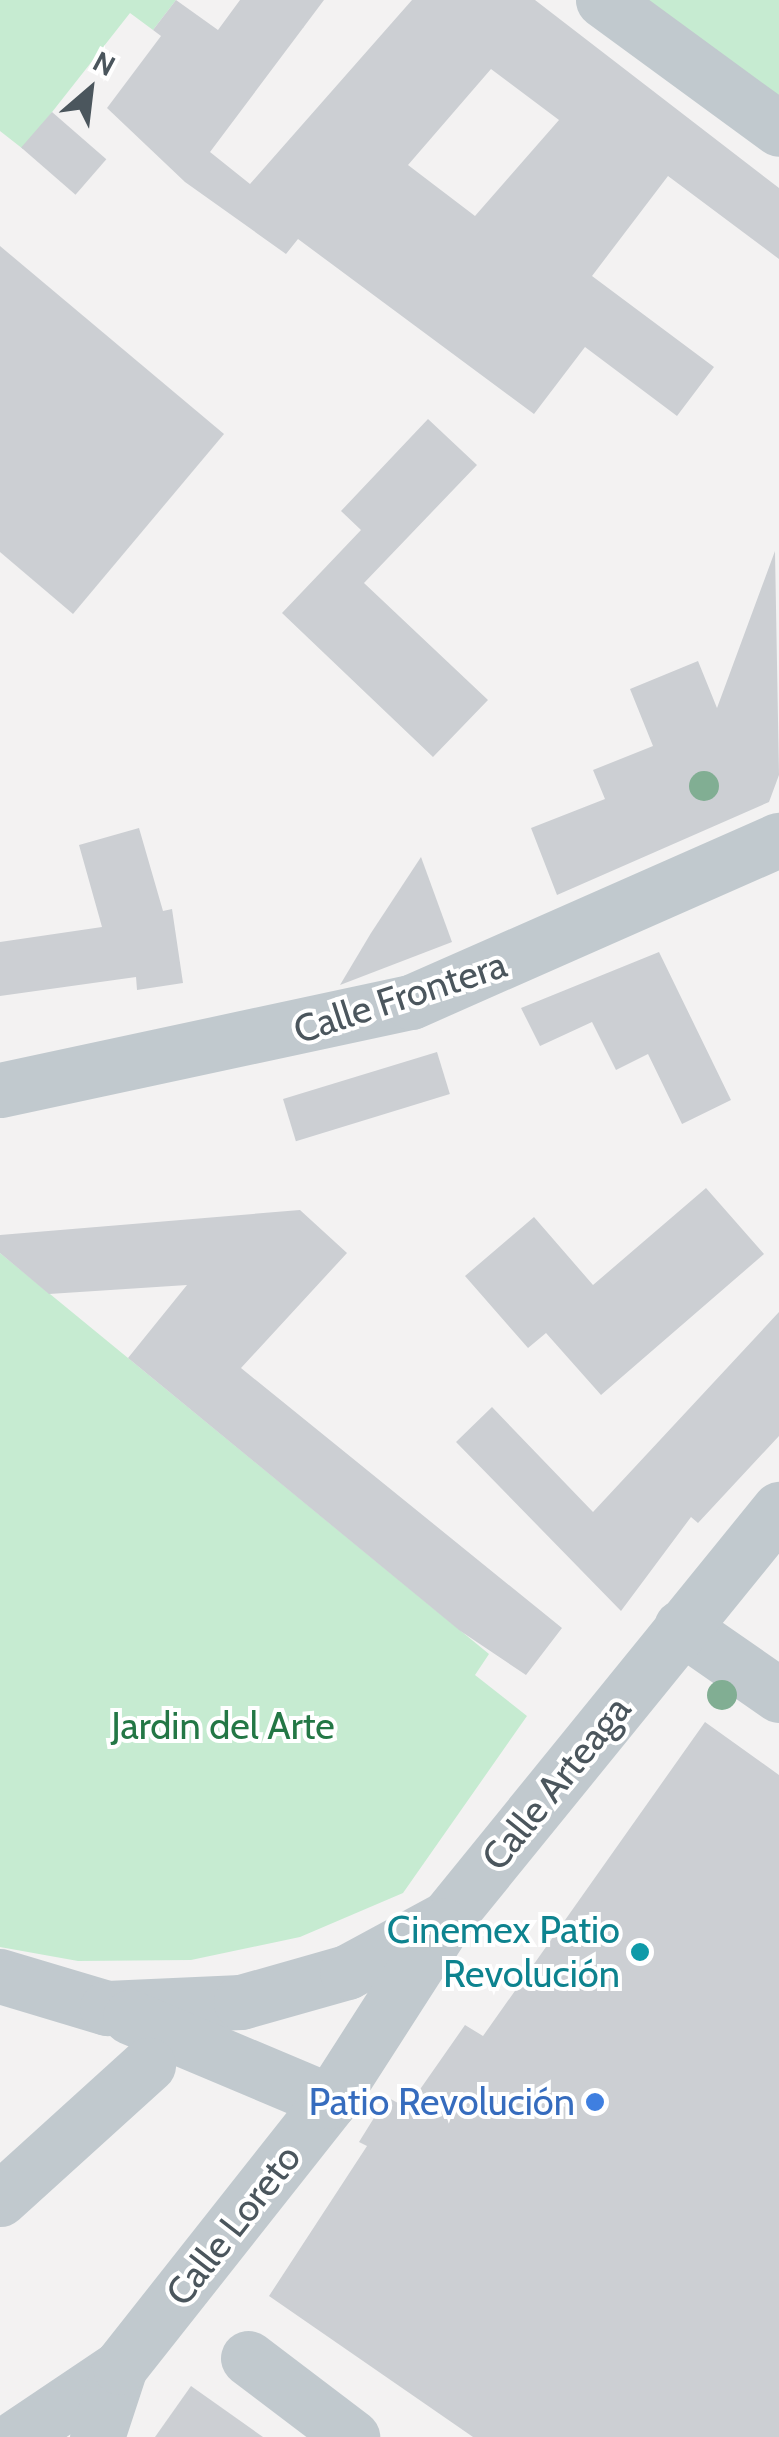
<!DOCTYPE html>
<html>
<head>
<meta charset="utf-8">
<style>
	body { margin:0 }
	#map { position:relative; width:779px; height:2437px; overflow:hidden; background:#f3f2f2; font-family:Cabin,sans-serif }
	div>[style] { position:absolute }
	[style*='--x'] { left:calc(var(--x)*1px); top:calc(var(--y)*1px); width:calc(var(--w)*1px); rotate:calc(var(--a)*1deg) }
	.green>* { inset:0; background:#c6ebd1 }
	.building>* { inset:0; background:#cccfd3; transform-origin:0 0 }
	.minor>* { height:55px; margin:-27.5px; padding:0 27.5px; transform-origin:27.5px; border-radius:27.5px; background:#c1c9ce }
	.trees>* { width:30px; height:30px; margin:-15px; border-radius:50%; background:#81ae93 }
	.dots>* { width:28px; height:28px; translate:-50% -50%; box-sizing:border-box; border:5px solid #fff; border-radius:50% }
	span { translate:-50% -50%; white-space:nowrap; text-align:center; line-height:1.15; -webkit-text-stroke:8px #fff; paint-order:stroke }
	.street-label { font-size:38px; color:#4b565d }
	.park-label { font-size:38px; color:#237745 }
	.culture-label { font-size:38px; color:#0d838f }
	.right { translate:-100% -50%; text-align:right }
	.shop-label { font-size:38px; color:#366cbe }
	.north { position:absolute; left:40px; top:40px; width:100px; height:100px; -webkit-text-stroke:8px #fff; paint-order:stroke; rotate:28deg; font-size:28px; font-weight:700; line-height:40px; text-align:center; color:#4b565d }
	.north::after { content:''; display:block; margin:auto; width:35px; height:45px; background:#4b565d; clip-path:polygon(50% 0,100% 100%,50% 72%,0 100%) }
</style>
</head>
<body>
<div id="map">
	<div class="green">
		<i style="clip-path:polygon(0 0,176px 0,153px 30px,130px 13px,23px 149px,0 131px)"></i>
		<i style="clip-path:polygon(639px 0,779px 0,779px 101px)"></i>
		<i style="clip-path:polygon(0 1253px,489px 1654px,475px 1675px,527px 1716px,403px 1893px,300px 1937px,191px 1960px,78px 1961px,0 1947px)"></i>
	</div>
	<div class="building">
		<i style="clip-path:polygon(evenodd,176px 0,218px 30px,240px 0,324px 0,210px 152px,250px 184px,412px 0,535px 0,779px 188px,779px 259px,668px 176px,592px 276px,714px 367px,677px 416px,585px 347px,534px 414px,298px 239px,286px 254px,185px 182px,107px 108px,161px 36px,153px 30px,176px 0,491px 69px,559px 120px,475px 216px,408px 165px,491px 69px)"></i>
		<i style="left:52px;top:112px;width:72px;height:47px;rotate:41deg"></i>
		<i style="clip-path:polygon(0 246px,224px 434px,73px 614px,0 552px)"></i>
		<i style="clip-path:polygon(428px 419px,477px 465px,364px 583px,488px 700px,433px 757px,282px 613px,361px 530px,341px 511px)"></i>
		<i style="clip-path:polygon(775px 551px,779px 775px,769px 802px,557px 895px,531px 828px,605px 799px,593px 770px,653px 746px,630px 689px,698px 661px,717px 708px)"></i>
		<i style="clip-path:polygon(139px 828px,163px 911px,172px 909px,183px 983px,137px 990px,136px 977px,0 996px,0 942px,102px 927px,79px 845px)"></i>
		<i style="clip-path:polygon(421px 857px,452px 942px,340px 985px,371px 933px)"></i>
		<i style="clip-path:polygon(659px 952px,731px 1100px,682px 1124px,648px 1054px,616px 1070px,592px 1022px,540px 1046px,521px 1008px)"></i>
		<i style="left:437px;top:1052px;width:44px;height:161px;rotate:73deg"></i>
		<i style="clip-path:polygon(706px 1188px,764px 1254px,601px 1395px,546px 1333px,528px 1348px,465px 1276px,534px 1217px,593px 1285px)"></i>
		<i style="clip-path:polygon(300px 1210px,347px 1253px,241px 1368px,562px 1628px,526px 1675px,459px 1630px,128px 1358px,187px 1285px,49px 1294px,0 1253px,0 1235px)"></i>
		<i style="clip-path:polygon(779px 1312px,779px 1436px,698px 1523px,691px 1517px,621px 1611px,456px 1442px,492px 1407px,593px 1512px)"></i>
		<i style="clip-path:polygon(705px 1722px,779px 1775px,779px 2437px,473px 2437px,269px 2296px,367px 2146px,359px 2142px,387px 2097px,407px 2108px,465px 2025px,483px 2036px)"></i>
		<i style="clip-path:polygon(191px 2386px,263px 2437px,155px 2437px)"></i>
	</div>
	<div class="minor">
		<i style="--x:603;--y:0;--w:218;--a:36.2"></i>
		<i style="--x:0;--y:1090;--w:420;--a:-12.1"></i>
		<i style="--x:411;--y:1002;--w:402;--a:-23.8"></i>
		<i style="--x:681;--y:1627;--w:119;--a:34.8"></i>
		<i style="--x:0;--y:1976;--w:112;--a:16.7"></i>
		<i style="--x:107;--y:2008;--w:134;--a:-2.6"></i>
		<i style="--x:241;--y:2002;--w:110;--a:-15.8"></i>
		<i style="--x:347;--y:1972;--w:114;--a:-28.4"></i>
		<i style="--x:447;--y:1918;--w:527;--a:-50.93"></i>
		<i style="--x:130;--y:2017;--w:217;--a:22.8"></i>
		<i style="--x:0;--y:2199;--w:200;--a:-42.2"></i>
		<i style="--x:248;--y:2358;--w:131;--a:37.2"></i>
		<i style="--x:16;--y:2437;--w:125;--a:-33.9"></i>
		<i style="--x:97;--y:2437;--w:74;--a:-71.8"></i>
		<i style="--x:120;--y:2367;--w:339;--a:-51.7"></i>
		<i style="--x:330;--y:2101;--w:209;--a:-57.3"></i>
	</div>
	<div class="trees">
		<i style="left:704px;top:786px"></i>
		<i style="left:722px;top:1695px"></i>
	</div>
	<div class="dots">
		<i style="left:640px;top:1952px;background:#0f9aa8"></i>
		<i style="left:595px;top:2102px;background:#3f7fe0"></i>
	</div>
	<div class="street-label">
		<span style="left:400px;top:997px;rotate:-18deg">Calle Frontera</span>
		<span style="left:556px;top:1783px;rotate:-51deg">Calle Arteaga</span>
		<span style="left:233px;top:2225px;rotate:-52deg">Calle Loreto</span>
	</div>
	<div class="park-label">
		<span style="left:223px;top:1726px">Jardin del Arte</span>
	</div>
	<div class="culture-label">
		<span class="right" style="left:620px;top:1952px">Cinemex Patio<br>Revolución</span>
	</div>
	<div class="shop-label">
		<span class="right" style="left:575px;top:2102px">Patio Revolución</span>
	</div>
	<div class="north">N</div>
</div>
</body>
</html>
